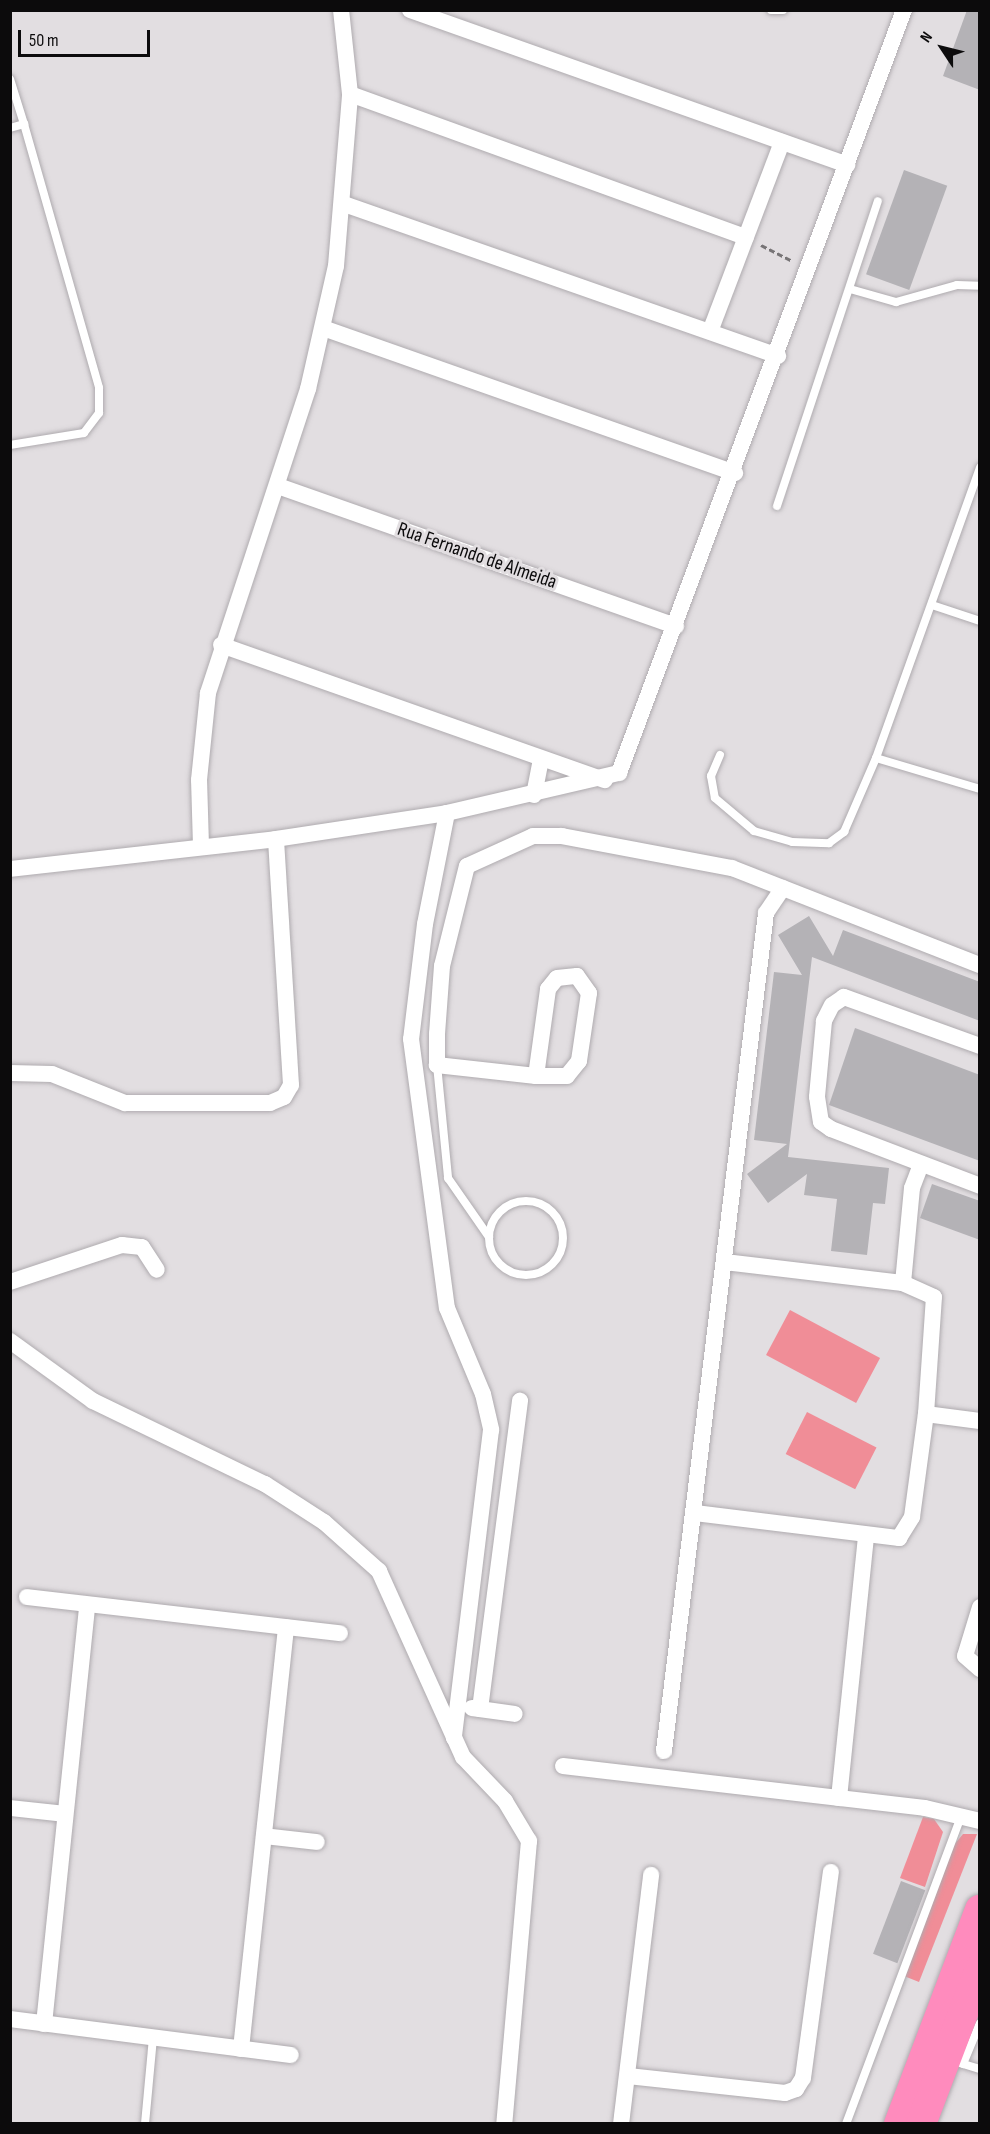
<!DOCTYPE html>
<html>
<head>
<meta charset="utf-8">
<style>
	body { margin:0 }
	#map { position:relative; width:990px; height:2134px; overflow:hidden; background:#e2dee1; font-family:"Sofia Sans Condensed",sans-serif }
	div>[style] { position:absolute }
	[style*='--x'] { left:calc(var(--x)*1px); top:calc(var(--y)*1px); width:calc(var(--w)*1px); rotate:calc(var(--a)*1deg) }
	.green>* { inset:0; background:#f08d97; transform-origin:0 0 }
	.building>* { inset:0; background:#b4b2b6; transform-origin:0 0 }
	.path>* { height:3px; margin-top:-1.5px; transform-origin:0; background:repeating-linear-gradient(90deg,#777476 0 6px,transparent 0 9px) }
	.roads { filter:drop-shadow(0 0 2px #afabaf) drop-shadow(0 0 2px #afabaf) }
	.lane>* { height:8px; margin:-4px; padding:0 4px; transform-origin:4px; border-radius:4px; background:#fff }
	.lane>.ring { margin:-4px; padding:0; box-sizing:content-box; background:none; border:8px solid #fff; border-radius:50% }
	.street>* { height:16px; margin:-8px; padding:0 8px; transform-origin:8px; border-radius:8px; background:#fff }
	.highway>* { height:30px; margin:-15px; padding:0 15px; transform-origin:15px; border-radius:15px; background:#ff8bbd }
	span { translate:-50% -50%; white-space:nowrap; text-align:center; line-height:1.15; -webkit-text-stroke:6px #e2dee1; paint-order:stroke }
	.street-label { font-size:20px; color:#0c0b0c }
	.frame { position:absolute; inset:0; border:12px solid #0c0b0c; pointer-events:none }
	.north { position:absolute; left:912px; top:18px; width:60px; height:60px; -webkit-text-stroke:4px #e2dee1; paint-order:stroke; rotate:305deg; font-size:16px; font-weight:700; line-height:24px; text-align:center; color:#0c0b0c }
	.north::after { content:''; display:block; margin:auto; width:21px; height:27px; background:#0c0b0c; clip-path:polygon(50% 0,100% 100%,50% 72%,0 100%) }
	.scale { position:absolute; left:18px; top:30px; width:132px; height:27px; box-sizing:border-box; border:3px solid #0c0b0c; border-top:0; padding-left:8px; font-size:18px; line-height:21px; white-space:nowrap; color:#0c0b0c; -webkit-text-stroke:4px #e2dee1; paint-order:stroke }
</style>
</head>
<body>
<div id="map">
	<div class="green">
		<i style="left:790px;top:1310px;width:102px;height:51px;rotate:28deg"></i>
		<i style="left:807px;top:1412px;width:78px;height:47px;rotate:27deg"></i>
		<i style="clip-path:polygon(923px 1817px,934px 1819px,943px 1832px,925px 1887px,900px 1878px)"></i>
		<i style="clip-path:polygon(963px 1834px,977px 1834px,919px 1982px,904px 1976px,954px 1845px)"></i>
	</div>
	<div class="building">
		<i style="clip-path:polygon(967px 10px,980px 10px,980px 90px,943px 76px)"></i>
		<i style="left:904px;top:170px;width:46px;height:111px;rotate:20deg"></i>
		<i style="clip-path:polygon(809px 916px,833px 956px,843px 930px,980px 982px,980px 1021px,812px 957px,788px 1157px,889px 1168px,885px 1204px,873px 1203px,867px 1255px,831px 1251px,837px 1199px,804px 1195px,807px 1174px,768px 1203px,747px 1174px,787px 1144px,754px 1140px,774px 972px,802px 975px,778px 935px)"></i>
		<i style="clip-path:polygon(855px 1028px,980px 1075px,980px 1161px,829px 1105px)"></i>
		<i style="clip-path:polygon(932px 1184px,980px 1201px,980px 1240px,920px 1218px)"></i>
		<i style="left:901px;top:1881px;width:26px;height:78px;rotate:21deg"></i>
	</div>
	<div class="path">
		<i style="--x:761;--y:245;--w:35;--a:27"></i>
	</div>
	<div class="roads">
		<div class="lane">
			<i style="--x:771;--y:10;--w:12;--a:0"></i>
			<i style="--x:10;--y:79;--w:47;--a:72.7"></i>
			<i style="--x:10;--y:128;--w:15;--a:-16"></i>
			<i style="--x:24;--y:124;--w:274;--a:74.1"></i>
			<i style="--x:99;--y:388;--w:25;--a:90"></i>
			<i style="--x:99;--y:413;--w:25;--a:127"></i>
			<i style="--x:84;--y:433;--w:75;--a:170.8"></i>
			<i style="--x:850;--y:289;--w:48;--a:15.8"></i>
			<i style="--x:896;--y:302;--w:63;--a:-15.6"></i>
			<i style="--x:957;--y:285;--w:23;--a:2"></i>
			<i style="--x:777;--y:506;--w:321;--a:-71.7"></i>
			<i style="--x:932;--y:605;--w:51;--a:18.4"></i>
			<i style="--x:720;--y:755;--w:23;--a:113"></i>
			<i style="--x:711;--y:776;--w:22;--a:80"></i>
			<i style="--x:715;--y:798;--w:51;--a:40.2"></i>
			<i style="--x:754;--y:831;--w:40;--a:16"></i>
			<i style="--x:792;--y:842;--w:37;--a:2"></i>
			<i style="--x:829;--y:843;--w:19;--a:-36"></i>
			<i style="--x:844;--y:832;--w:81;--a:-66.6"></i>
			<i style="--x:876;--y:758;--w:309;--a:-70.3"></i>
			<i style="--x:876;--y:758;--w:109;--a:16.6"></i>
			<i style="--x:437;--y:1065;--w:114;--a:84.4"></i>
			<i style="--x:448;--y:1178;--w:72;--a:55.2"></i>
			<i class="ring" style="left:489px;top:1201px;width:66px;height:66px"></i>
			<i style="--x:960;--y:2063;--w:21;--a:17"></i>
			<i style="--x:963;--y:2064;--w:44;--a:-67.5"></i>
			<i style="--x:145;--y:2124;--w:86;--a:-84.7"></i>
			<i style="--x:846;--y:2124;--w:329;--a:-69.5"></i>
		</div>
		<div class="street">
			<i style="--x:410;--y:10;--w:464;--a:19.5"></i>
			<i style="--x:350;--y:94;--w:421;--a:19.9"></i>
			<i style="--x:344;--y:204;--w:460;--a:19.3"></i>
			<i style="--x:323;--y:328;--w:437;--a:19.4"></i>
			<i style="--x:711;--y:329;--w:200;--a:-69.2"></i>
			<i style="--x:278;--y:486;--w:422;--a:19.4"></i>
			<i style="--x:221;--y:645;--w:407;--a:19.4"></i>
			<i style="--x:534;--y:795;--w:37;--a:-79"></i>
			<i style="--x:447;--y:813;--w:113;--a:101.2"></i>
			<i style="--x:425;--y:924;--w:116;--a:96.9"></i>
			<i style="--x:411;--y:1039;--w:271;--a:82.4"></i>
			<i style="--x:447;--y:1308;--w:93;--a:67.3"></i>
			<i style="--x:483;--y:1394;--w:37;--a:77"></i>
			<i style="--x:491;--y:1430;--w:310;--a:96.9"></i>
			<i style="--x:201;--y:846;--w:66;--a:-91.7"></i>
			<i style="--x:199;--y:780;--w:87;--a:-84.1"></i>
			<i style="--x:208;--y:693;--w:320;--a:-71.8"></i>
			<i style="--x:308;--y:389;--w:126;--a:-77.2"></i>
			<i style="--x:336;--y:266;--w:173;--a:-85.3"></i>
			<i style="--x:350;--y:94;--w:84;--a:-96.1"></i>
			<i style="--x:10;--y:869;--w:268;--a:-6.4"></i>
			<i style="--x:276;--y:839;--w:173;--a:-8.6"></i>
			<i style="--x:447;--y:813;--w:177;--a:-13.1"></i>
			<i style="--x:619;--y:773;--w:814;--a:-69.52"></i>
			<i style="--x:980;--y:1046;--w:145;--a:-160.2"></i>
			<i style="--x:844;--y:997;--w:14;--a:146"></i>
			<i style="--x:832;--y:1005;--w:18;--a:117"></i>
			<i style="--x:824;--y:1021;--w:76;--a:95.3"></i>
			<i style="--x:817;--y:1097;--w:25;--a:81"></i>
			<i style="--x:821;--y:1122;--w:12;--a:35"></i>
			<i style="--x:831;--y:1129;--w:160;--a:20.9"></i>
			<i style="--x:10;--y:1073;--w:42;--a:1.4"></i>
			<i style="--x:52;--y:1074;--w:79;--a:21.7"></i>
			<i style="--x:125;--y:1103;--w:145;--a:0"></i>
			<i style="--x:270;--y:1103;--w:15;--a:-23"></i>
			<i style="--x:284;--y:1097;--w:14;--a:-60"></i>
			<i style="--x:291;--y:1085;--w:246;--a:-93.5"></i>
			<i style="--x:536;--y:1076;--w:88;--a:-82.1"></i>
			<i style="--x:548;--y:989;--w:14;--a:-51"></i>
			<i style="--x:557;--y:978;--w:20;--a:-6"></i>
			<i style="--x:577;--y:976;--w:21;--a:55"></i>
			<i style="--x:589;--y:993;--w:69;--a:98.4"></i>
			<i style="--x:579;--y:1061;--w:19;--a:129"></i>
			<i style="--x:567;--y:1076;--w:31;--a:180"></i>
			<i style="--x:536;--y:1076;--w:100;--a:-173.7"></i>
			<i style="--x:437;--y:1065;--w:31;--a:-90"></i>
			<i style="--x:437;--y:1034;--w:68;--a:-85.8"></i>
			<i style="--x:442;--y:966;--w:103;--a:-76"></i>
			<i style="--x:467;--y:866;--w:72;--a:-24.4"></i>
			<i style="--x:533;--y:836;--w:29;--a:0"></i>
			<i style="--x:562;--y:836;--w:173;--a:10.7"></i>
			<i style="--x:732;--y:868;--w:266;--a:21.4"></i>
			<i style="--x:10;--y:1282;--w:118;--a:-18.3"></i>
			<i style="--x:122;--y:1245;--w:20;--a:6"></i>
			<i style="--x:142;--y:1247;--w:27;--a:57"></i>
			<i style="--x:903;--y:1283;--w:95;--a:-84.6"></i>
			<i style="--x:912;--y:1188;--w:26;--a:-69"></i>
			<i style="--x:10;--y:1341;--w:102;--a:35.9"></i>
			<i style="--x:93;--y:1401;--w:191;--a:25.8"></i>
			<i style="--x:265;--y:1484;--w:70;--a:32.8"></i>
			<i style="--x:324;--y:1522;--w:74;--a:41.7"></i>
			<i style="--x:379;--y:1571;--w:204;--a:65.7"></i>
			<i style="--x:463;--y:1757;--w:61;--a:46.3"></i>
			<i style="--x:505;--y:1801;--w:47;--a:59"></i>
			<i style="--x:529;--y:1841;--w:284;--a:95"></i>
			<i style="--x:926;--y:1414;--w:54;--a:7.4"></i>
			<i style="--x:695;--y:1513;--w:206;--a:7"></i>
			<i style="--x:899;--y:1538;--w:25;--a:-58"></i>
			<i style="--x:912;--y:1517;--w:104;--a:-82.3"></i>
			<i style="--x:926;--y:1414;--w:117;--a:-86.1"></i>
			<i style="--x:934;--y:1297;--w:34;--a:-156"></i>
			<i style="--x:903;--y:1283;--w:180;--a:-173.3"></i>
			<i style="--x:27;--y:1597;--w:315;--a:6.6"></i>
			<i style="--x:980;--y:1607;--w:51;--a:107"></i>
			<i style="--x:965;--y:1656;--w:20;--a:41"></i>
			<i style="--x:472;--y:1708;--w:43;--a:7.9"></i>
			<i style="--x:480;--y:1709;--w:311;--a:-82.6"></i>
			<i style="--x:664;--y:1751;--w:844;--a:-83.06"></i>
			<i style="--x:766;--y:913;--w:30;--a:-56"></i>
			<i style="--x:563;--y:1766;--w:364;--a:6.6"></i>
			<i style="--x:925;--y:1808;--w:57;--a:13.3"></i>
			<i style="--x:839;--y:1798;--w:263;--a:-84.1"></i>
			<i style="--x:10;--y:1808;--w:55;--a:6.2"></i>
			<i style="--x:264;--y:1836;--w:53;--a:6.5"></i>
			<i style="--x:10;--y:2019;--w:283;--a:7.3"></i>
			<i style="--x:44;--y:2024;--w:421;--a:-84.1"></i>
			<i style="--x:241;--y:2049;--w:424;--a:-83.9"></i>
			<i style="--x:628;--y:2076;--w:158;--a:6.2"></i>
			<i style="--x:785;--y:2093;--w:12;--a:-20"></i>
			<i style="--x:796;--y:2089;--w:13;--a:-58"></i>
			<i style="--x:803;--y:2078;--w:208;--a:-82.3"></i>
			<i style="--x:621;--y:2124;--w:251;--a:-83.1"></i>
		</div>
		<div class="highway">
			<i style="--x:899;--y:2124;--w:229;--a:-69.3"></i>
			<i style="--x:921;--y:2124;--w:166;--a:-69.2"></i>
		</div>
	</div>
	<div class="street-label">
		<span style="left:477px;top:556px;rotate:19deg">Rua Fernando de Almeida</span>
	</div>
	<div class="frame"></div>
	<div class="north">N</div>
	<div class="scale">50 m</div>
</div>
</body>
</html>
